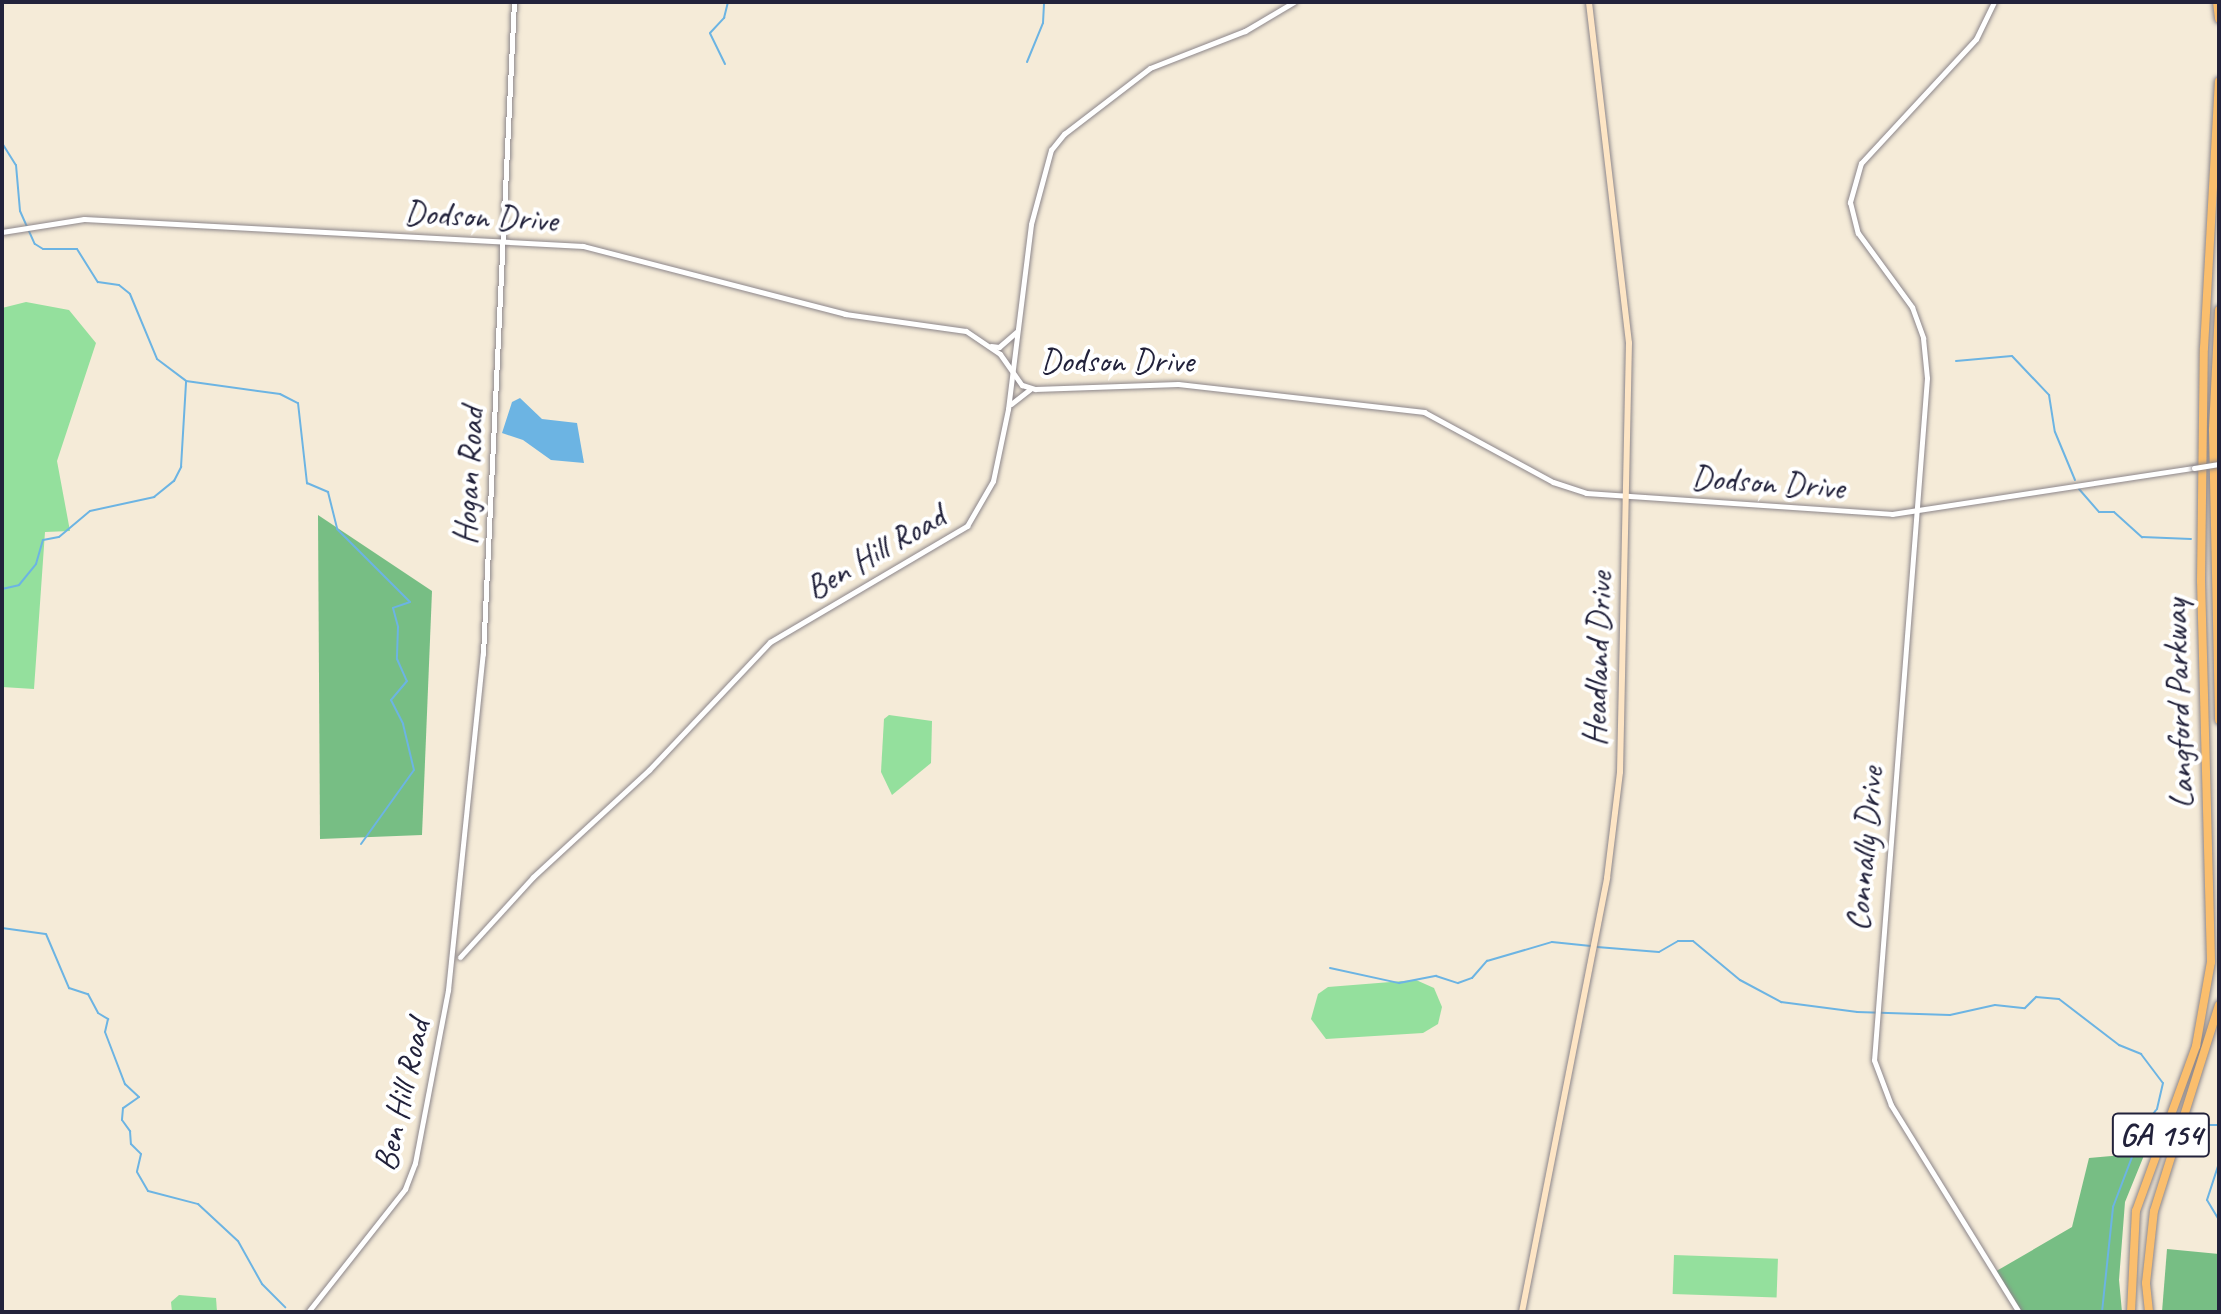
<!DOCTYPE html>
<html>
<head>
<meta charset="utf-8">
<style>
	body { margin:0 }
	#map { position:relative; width:2221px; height:1314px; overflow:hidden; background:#f5ebd8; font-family:Caveat,sans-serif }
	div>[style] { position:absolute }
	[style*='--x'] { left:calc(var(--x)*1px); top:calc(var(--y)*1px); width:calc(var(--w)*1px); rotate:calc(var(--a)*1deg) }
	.green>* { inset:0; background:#94e09d; transform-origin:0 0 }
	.forest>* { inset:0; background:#77be84 }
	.water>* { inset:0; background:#6cb4e3 }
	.stream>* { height:2px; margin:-1px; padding:0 1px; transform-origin:1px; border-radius:1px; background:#6cb4e3 }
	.roads { filter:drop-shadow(0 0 2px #8c868a) drop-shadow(0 0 2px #8c868a) }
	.tertiary>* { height:5px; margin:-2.5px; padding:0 2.5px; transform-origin:2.5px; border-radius:2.5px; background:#fff }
	.secondary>* { height:6px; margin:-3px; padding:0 3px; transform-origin:3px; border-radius:3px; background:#fde5c5 }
	.motorway>* { height:8px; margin:-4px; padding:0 4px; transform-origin:4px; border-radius:4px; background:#fabe6d }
	.bridges { filter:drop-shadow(0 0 2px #8c868a) drop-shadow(0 0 2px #8c868a) }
	.tertiary-bridge>* { height:5px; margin:-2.5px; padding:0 2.5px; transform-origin:2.5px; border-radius:2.5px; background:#fff }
	span { translate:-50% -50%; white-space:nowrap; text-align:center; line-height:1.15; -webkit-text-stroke:8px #fff; paint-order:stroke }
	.shield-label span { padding:2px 6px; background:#fff; border:2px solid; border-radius:6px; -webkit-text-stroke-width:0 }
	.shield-label { font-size:32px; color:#22223b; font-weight:700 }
	.street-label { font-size:34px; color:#22223b }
	.frame { position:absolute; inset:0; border:4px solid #22223b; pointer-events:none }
</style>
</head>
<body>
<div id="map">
	<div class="green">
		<i style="clip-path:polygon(26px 302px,69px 310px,96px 343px,57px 461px,70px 531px,45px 532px,34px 689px,2px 687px,2px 308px)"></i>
		<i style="clip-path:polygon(889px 715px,932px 721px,931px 763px,892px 795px,881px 772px,884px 719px)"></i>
		<i style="clip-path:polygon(1416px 980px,1434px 988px,1442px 1007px,1438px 1024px,1423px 1033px,1326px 1039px,1311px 1019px,1318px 994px,1328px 987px)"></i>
		<i style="left:1674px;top:1255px;width:104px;height:39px;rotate:2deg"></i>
		<i style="clip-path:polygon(179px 1295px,216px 1298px,217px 1312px,172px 1312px,171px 1302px)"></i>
	</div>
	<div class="forest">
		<i style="clip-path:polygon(318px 515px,432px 591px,422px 835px,320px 839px)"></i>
		<i style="clip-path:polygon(2145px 1153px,2125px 1202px,2119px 1280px,2122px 1312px,2018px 1312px,1993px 1273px,2072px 1227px,2089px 1158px)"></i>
		<i style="clip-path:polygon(2167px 1249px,2219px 1254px,2219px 1312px,2162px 1312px)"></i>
	</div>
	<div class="water">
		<i style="clip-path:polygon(520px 398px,542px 419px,577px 423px,584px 463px,551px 460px,523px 440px,502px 433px,512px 402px)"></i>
	</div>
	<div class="stream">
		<i style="--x:1027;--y:62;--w:42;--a:-67.7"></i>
		<i style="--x:1043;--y:23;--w:21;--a:-87"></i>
		<i style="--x:725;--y:64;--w:34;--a:-116"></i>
		<i style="--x:710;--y:33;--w:21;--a:-47"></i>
		<i style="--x:724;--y:18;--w:16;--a:-76"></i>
		<i style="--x:2;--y:143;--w:26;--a:58"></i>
		<i style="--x:16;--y:165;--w:46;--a:85"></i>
		<i style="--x:20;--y:211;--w:36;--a:66"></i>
		<i style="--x:35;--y:244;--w:9;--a:32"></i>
		<i style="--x:43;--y:249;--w:34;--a:0"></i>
		<i style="--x:77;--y:249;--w:39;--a:58"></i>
		<i style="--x:98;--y:282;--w:21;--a:8"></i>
		<i style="--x:119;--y:285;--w:14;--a:39"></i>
		<i style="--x:130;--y:294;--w:70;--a:67.4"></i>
		<i style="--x:157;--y:359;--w:36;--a:37"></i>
		<i style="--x:186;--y:381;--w:95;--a:7.9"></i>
		<i style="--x:280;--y:394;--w:20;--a:27"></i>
		<i style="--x:298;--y:403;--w:81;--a:83.6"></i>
		<i style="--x:307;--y:483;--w:23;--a:23"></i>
		<i style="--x:328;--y:492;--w:38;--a:76"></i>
		<i style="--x:337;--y:529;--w:103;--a:45"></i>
		<i style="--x:410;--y:602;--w:18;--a:161"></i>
		<i style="--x:393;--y:608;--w:20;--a:75"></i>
		<i style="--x:398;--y:627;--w:32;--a:92"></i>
		<i style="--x:397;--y:659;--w:24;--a:66"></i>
		<i style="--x:407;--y:681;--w:25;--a:130"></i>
		<i style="--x:391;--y:700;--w:27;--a:63"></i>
		<i style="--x:403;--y:724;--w:47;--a:76.6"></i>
		<i style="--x:414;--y:770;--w:91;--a:125.6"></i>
		<i style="--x:1956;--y:361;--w:56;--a:-5.1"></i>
		<i style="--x:2012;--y:356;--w:54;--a:46.5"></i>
		<i style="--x:2049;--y:395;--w:37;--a:81"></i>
		<i style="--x:2055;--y:432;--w:52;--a:67.4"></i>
		<i style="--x:2079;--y:489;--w:30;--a:49"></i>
		<i style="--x:2099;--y:512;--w:15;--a:0"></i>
		<i style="--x:2114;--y:512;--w:38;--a:42"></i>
		<i style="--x:2142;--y:537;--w:49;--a:2.3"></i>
		<i style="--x:2;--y:589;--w:17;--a:-13"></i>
		<i style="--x:19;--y:585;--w:27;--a:-51"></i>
		<i style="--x:36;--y:564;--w:25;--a:-74"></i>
		<i style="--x:43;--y:540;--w:16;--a:-11"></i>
		<i style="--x:59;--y:537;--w:40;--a:-40"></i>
		<i style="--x:90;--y:511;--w:66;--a:-12.3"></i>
		<i style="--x:154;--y:497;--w:26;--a:-39"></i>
		<i style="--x:174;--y:481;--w:16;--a:-63"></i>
		<i style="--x:181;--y:467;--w:85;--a:-86.6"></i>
		<i style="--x:2;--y:928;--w:44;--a:7.8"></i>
		<i style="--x:46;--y:934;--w:59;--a:66.9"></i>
		<i style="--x:69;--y:988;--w:20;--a:18"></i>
		<i style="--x:88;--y:994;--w:21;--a:62"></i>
		<i style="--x:98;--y:1013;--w:12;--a:31"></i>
		<i style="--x:108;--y:1019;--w:13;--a:103"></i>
		<i style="--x:105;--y:1032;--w:56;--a:69"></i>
		<i style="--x:125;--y:1084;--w:19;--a:43"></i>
		<i style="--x:139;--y:1097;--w:19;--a:145"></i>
		<i style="--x:123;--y:1108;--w:12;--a:95"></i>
		<i style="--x:122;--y:1120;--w:14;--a:54"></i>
		<i style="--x:130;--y:1131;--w:13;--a:86"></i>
		<i style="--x:131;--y:1144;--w:14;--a:45"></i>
		<i style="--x:141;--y:1154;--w:18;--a:103"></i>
		<i style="--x:137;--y:1172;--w:22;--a:60"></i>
		<i style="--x:148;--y:1191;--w:52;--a:14.6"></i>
		<i style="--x:198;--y:1204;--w:54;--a:42.8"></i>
		<i style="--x:238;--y:1241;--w:49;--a:60.8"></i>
		<i style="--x:262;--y:1284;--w:33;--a:45"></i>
		<i style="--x:1597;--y:947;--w:62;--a:4.6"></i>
		<i style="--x:1659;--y:952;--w:22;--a:-30"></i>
		<i style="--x:1678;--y:941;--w:15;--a:0"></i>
		<i style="--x:1693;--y:941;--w:61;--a:39.7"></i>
		<i style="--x:1740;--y:980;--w:47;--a:28.2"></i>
		<i style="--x:1781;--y:1002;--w:77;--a:7.5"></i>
		<i style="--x:1857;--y:1012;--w:93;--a:1.8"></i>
		<i style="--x:1950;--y:1015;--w:46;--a:-12.5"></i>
		<i style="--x:1995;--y:1005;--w:30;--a:6"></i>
		<i style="--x:2025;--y:1008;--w:16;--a:-45"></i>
		<i style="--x:2036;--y:997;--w:23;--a:5"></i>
		<i style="--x:2059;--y:999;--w:76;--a:37.5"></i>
		<i style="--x:2119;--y:1045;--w:24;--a:22"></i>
		<i style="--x:2141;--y:1054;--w:36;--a:53"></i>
		<i style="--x:2163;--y:1083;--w:27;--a:103"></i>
		<i style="--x:1330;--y:968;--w:71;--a:12.3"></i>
		<i style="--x:1399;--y:983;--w:38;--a:-11"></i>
		<i style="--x:1436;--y:976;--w:23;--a:18"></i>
		<i style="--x:1458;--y:983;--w:15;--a:-20"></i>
		<i style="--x:1472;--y:978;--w:23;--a:-49"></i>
		<i style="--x:1487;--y:961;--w:68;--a:-16.3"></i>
		<i style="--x:1552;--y:942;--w:39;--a:6"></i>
		<i style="--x:2200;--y:1125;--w:19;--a:0"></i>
		<i style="--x:2219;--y:1163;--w:39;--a:108"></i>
		<i style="--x:2207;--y:1200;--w:23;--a:59"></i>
		<i style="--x:2102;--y:1312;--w:106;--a:-84"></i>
		<i style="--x:2113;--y:1207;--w:85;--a:-69.2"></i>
		<i style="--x:2143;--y:1128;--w:22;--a:-54"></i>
	</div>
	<div class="roads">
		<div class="tertiary">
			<i style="--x:1994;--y:2;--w:41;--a:115.9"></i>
			<i style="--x:1976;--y:39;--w:169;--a:132.8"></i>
			<i style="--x:1861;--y:163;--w:41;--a:105.8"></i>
			<i style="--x:1850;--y:202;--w:32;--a:76"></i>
			<i style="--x:1858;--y:233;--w:92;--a:53.9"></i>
			<i style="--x:1912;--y:307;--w:33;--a:70"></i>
			<i style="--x:1923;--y:338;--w:40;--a:84.3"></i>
			<i style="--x:1927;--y:378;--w:684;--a:94.44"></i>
			<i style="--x:1874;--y:1060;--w:48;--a:69.3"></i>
			<i style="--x:1891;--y:1105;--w:243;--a:58.3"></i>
			<i style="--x:2;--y:232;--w:83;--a:-9"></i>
			<i style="--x:84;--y:219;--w:500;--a:3.1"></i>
			<i style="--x:583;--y:246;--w:271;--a:14.5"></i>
			<i style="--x:845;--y:314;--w:122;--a:8"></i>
			<i style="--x:966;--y:331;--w:41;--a:34.1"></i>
			<i style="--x:1000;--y:354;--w:38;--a:55"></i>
			<i style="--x:1022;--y:385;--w:14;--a:17"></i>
			<i style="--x:1035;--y:389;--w:143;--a:-2"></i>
			<i style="--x:1178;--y:384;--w:248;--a:6.5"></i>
			<i style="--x:1424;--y:412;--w:147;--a:28.5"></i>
			<i style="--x:1553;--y:482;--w:35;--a:18"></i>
			<i style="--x:1586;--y:493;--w:307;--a:3.9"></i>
			<i style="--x:1892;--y:514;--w:305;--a:-8.7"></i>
			<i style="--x:991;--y:346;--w:8;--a:7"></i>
			<i style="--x:999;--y:347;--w:23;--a:-41"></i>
			<i style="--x:1011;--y:404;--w:24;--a:-38"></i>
			<i style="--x:460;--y:957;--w:108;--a:-47.6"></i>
			<i style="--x:533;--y:877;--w:158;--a:-42.7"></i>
			<i style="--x:649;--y:770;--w:176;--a:-46.6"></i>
			<i style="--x:770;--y:642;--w:229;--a:-30.5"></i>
			<i style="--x:967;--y:526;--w:52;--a:-60"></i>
			<i style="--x:993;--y:481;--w:74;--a:-78.2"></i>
			<i style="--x:1008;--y:409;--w:186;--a:-82.9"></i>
			<i style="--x:1031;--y:224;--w:77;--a:-74.9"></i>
			<i style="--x:1051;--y:150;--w:21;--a:-51"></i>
			<i style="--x:1064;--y:134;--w:108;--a:-37.5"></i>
			<i style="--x:1150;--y:68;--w:102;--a:-21.3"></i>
			<i style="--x:1245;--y:31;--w:57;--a:-30.6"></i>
			<i style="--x:308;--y:1312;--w:157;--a:-51.7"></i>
			<i style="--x:405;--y:1189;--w:28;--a:-69"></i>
			<i style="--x:415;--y:1163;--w:176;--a:-79.2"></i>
			<i style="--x:448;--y:990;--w:338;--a:-84.1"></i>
			<i style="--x:483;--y:654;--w:653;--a:-87.28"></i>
		</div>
		<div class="secondary">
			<i style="--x:1522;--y:1312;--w:442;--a:-78.9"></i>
			<i style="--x:1607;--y:878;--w:107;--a:-83"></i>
			<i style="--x:1620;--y:772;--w:429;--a:-88.8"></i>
			<i style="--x:1629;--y:343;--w:343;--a:-96.7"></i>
		</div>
		<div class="motorway">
			<i style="--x:2217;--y:2;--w:17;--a:83"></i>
			<i style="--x:2219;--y:310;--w:120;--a:92.9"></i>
			<i style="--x:2213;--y:430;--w:290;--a:88.8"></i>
			<i style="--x:2131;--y:1312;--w:101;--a:-87.2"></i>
			<i style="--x:2136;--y:1211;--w:176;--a:-70"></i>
			<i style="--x:2196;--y:1046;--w:85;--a:-79.9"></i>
			<i style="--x:2211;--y:962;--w:381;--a:-91.5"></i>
			<i style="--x:2201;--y:581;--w:233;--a:-89.3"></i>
			<i style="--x:2204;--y:348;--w:267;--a:-86.8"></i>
			<i style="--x:2149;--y:1312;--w:29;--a:-96"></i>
			<i style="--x:2146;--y:1283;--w:72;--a:-83.7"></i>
			<i style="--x:2154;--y:1211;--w:216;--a:-72.5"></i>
		</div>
	</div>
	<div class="bridges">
		<div class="tertiary-bridge">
			<i style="--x:2194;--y:468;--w:25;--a:-9"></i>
		</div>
	</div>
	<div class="shield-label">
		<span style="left:2161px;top:1135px">GA 154</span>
	</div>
	<div class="street-label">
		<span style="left:481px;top:216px;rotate:3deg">Dodson Drive</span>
		<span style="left:1117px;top:361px">Dodson Drive</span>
		<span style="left:468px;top:476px;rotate:-87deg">Hogan Road</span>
		<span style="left:1768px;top:482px;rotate:4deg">Dodson Drive</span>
		<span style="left:875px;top:552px;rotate:-30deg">Ben Hill Road</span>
		<span style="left:1597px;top:659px;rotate:-88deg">Headland Drive</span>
		<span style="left:2178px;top:704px;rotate:-92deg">Langford Parkway</span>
		<span style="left:1864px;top:849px;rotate:-85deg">Connally Drive</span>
		<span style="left:401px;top:1095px;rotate:-77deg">Ben Hill Road</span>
	</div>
	<div class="frame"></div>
</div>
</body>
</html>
